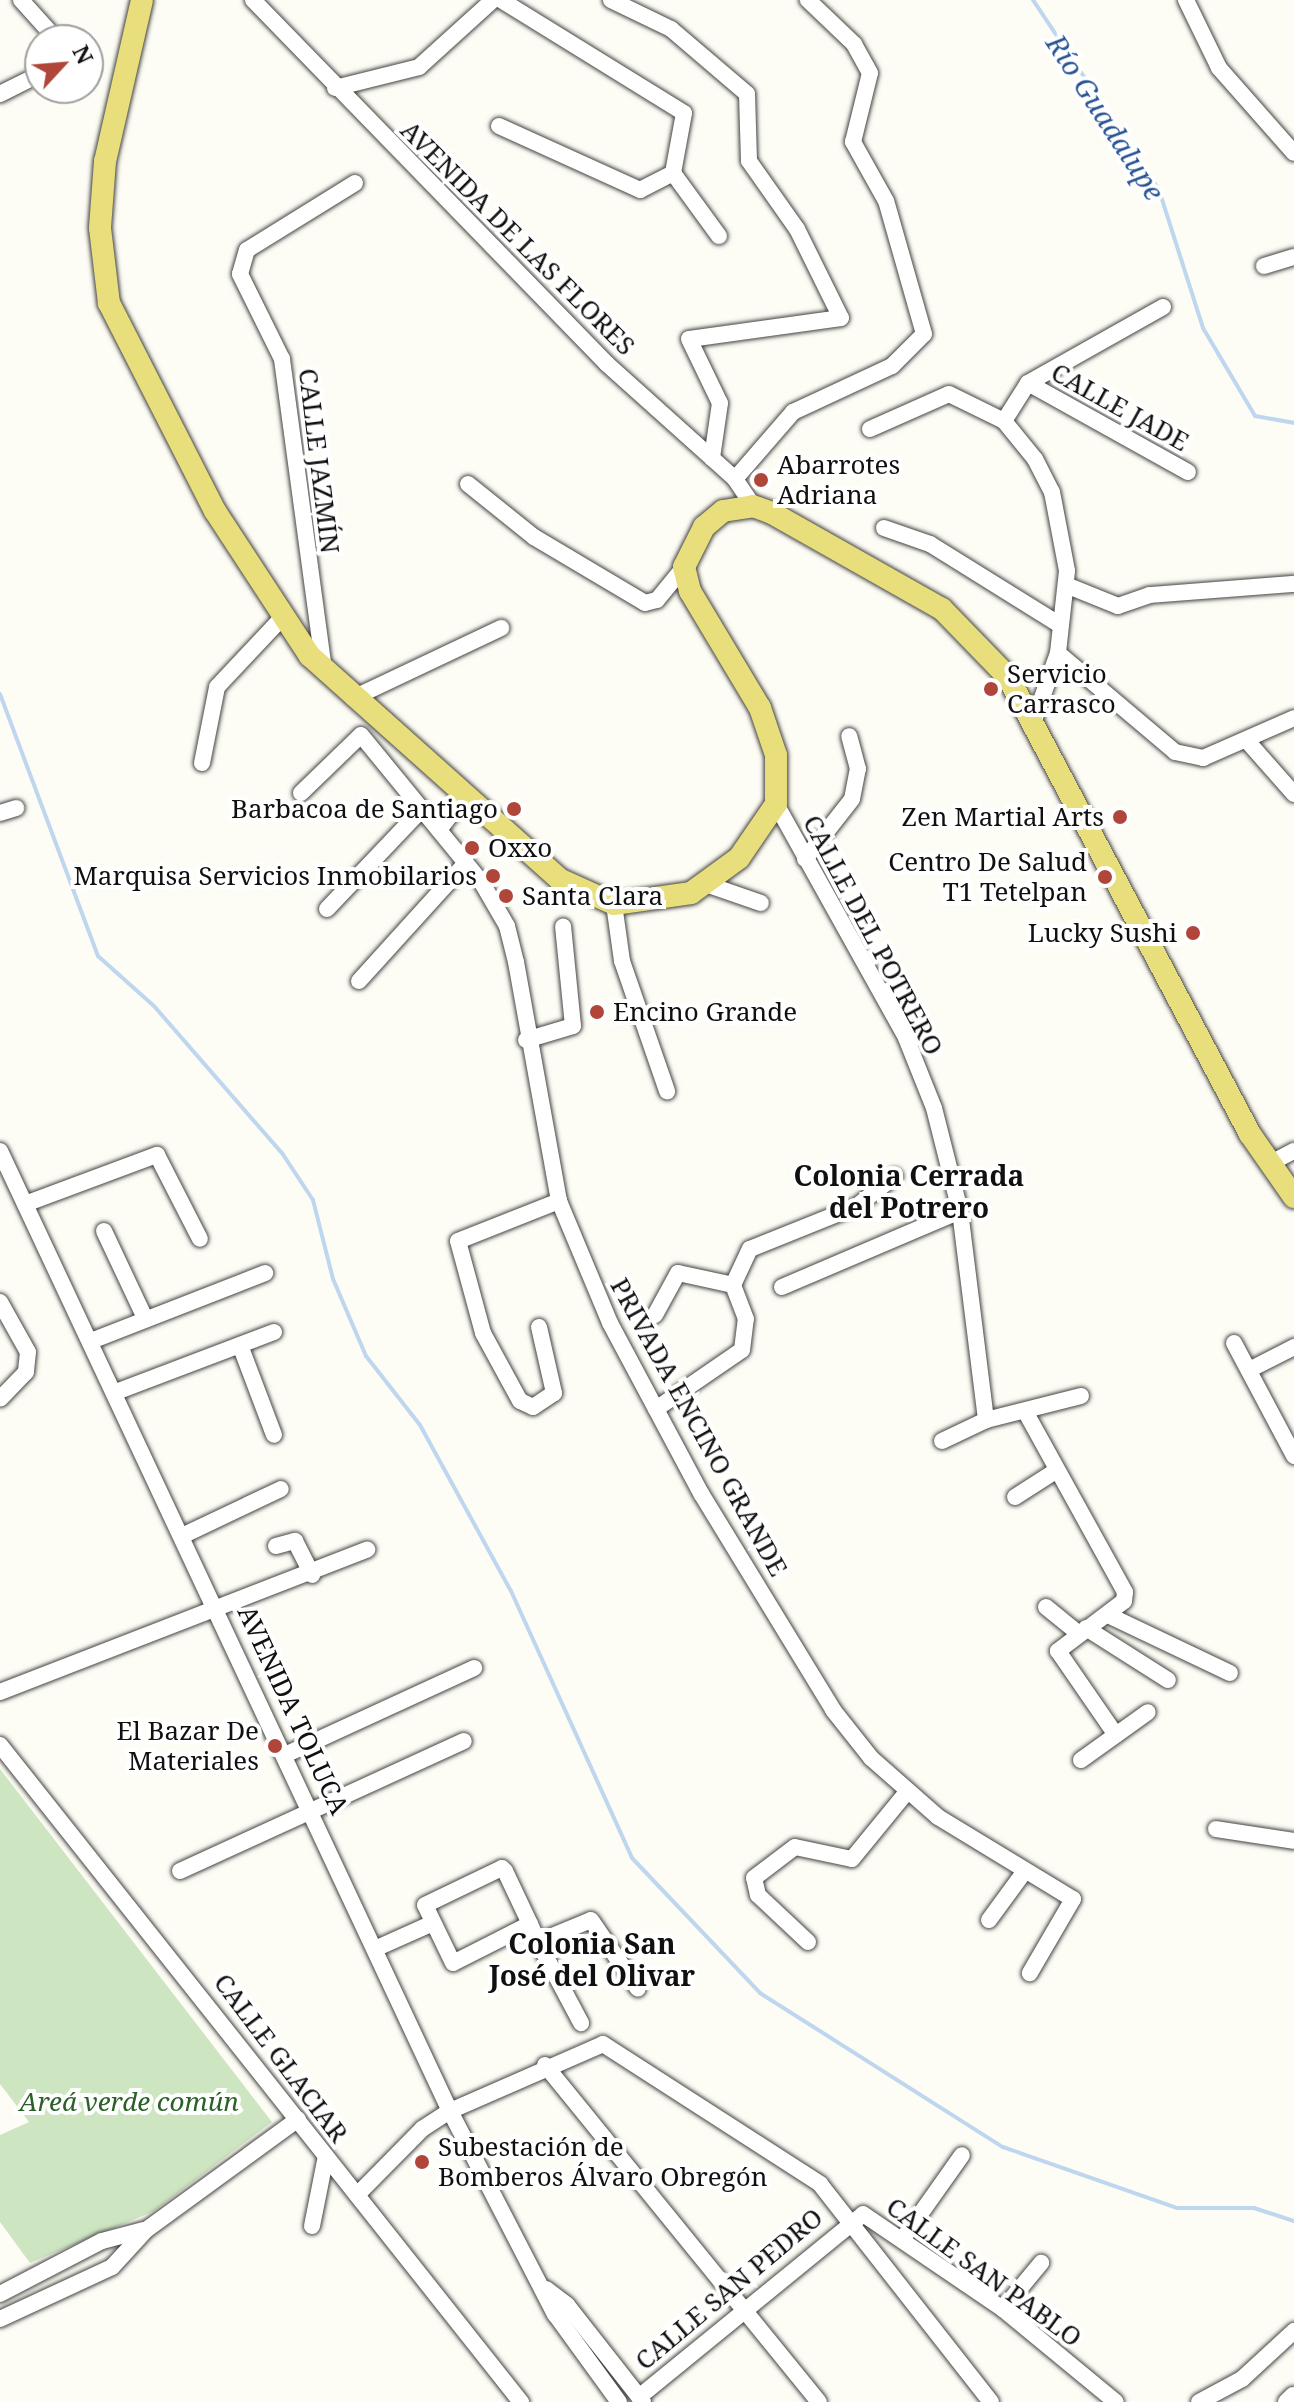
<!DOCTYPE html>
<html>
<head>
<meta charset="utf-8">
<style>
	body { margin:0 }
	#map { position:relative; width:1294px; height:2402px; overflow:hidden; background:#fefdf5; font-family:"Noto Serif",serif }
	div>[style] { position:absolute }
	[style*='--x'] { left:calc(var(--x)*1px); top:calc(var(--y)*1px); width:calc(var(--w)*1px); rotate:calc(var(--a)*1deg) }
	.green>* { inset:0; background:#cee5c2 }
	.stream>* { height:4px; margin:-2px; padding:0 2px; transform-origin:2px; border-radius:2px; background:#bfd6ef }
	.roads { filter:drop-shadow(0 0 2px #434343) drop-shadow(0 0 2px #434343) }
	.minor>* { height:16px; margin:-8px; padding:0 8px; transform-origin:8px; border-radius:8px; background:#fff }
	.major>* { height:22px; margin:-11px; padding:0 11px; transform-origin:11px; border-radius:11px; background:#e8de7b }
	.dots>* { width:22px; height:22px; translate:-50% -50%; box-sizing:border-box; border:4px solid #fff; border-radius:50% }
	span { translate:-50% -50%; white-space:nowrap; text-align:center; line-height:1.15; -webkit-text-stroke:8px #fff; paint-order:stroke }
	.street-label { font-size:26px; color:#101010 }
	.poi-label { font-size:26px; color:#101010 }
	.left { translate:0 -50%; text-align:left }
	.right { translate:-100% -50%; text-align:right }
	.park-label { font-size:26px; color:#2b6128; font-style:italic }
	.water-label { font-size:28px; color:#285493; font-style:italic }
	.neighbourhood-label { font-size:28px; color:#101010; font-weight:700 }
	.north { position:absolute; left:24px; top:24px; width:80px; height:80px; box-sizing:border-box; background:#fff; border:2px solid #9f9f9f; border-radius:50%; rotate:64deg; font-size:22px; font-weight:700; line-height:32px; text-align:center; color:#101010 }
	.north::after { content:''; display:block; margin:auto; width:28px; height:36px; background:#b04639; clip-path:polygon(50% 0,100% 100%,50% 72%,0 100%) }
</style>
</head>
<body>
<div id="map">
	<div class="green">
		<i style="clip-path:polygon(0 1769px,272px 2122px,154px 2211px,30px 2263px,0 2222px,0 2135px,29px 2122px,0 2084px)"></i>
	</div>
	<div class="stream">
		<i style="--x:1033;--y:0;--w:228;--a:56.4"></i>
		<i style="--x:1159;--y:190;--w:145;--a:72.3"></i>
		<i style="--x:1203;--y:328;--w:102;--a:59.4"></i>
		<i style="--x:1255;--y:416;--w:40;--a:10"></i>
		<i style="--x:0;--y:694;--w:280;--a:69.5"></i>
		<i style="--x:98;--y:956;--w:75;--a:41.8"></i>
		<i style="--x:154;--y:1006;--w:195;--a:49"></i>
		<i style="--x:282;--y:1153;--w:56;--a:56.6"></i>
		<i style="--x:313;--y:1200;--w:81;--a:75.8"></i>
		<i style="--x:333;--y:1279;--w:84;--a:66.8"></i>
		<i style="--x:366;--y:1356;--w:88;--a:52"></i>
		<i style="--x:420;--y:1425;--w:189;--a:61.3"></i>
		<i style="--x:511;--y:1591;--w:293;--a:65.6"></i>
		<i style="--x:632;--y:1858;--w:186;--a:46.5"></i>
		<i style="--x:760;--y:1993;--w:288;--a:32.4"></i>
		<i style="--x:1003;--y:2147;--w:184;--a:19.3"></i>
		<i style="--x:1177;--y:2208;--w:77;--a:0"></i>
		<i style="--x:1254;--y:2208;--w:42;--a:18"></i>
	</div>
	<div class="roads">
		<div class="minor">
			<i style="--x:21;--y:0;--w:54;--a:48"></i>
			<i style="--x:253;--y:0;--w:508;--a:45.8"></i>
			<i style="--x:607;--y:364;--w:172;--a:41.9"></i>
			<i style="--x:735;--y:479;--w:32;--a:56"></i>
			<i style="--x:611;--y:0;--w:67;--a:25.8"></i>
			<i style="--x:671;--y:29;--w:100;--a:40.5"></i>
			<i style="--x:747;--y:94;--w:67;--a:88.3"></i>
			<i style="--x:749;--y:161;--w:83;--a:54.8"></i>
			<i style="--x:797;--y:229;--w:99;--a:63.7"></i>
			<i style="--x:841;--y:318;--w:153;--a:172.1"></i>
			<i style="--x:689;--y:339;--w:71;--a:64.2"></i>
			<i style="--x:720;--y:403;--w:56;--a:98.3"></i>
			<i style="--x:1186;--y:0;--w:76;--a:64.1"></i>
			<i style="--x:1219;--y:68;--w:113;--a:48.6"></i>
			<i style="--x:335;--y:88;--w:87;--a:-14"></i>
			<i style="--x:419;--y:67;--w:100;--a:-42.2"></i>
			<i style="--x:0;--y:94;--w:45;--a:-26.6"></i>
			<i style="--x:499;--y:126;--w:155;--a:24.4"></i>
			<i style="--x:640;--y:190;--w:37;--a:-27"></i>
			<i style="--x:673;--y:173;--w:61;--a:-79.6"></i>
			<i style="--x:684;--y:113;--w:215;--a:-148.3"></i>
			<i style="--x:673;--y:173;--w:78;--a:53.9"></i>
			<i style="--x:1264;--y:266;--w:31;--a:-17"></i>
			<i style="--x:1028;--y:383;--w:183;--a:29.1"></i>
			<i style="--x:1004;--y:421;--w:45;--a:-57.7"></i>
			<i style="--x:1028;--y:383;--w:155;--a:-29.4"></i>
			<i style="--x:870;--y:429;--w:86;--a:-23.9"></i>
			<i style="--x:949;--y:394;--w:61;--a:26.1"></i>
			<i style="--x:1004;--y:421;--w:49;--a:50.8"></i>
			<i style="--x:1035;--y:459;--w:37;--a:63"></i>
			<i style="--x:1052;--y:492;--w:80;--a:79.2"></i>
			<i style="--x:1067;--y:571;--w:82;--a:96.3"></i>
			<i style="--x:1058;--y:653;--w:71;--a:109.7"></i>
			<i style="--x:735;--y:479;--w:89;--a:-49.1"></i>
			<i style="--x:793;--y:412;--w:109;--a:-24.9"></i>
			<i style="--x:892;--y:366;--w:45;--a:-45"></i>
			<i style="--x:924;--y:334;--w:138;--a:-105.9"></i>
			<i style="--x:886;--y:201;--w:68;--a:-119.2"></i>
			<i style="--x:853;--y:142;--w:71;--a:-76.2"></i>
			<i style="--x:870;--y:73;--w:33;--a:-119"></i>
			<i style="--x:854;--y:44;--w:64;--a:-136.3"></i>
			<i style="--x:468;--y:484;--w:85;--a:38.8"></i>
			<i style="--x:534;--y:537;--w:129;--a:30.7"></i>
			<i style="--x:645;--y:603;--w:12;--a:-14"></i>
			<i style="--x:657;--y:600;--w:43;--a:-50.7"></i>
			<i style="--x:884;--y:528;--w:49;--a:19.2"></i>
			<i style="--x:930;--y:544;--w:153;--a:31.9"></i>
			<i style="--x:1066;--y:585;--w:56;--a:22"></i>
			<i style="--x:1118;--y:606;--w:34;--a:-19"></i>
			<i style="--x:1150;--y:595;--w:144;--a:-4.4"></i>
			<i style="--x:1058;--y:653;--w:153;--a:40.2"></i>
			<i style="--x:1175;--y:752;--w:29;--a:12"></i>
			<i style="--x:1203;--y:758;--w:99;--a:-23.7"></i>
			<i style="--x:324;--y:670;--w:314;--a:-97.7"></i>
			<i style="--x:282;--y:359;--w:95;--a:-116.3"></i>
			<i style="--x:240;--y:274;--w:25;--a:-74"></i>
			<i style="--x:247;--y:250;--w:127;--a:-31.8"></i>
			<i style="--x:353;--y:698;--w:164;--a:-25.3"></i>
			<i style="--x:1249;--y:743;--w:68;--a:48.6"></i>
			<i style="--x:202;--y:763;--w:77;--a:-78.8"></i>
			<i style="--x:217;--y:687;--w:92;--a:-46.8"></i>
			<i style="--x:301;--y:793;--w:83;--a:-44"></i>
			<i style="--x:361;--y:735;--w:191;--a:50.7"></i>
			<i style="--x:482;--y:883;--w:50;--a:59.8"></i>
			<i style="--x:507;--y:926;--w:37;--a:76"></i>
			<i style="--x:516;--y:962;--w:243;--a:79.8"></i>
			<i style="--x:559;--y:1201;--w:132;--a:67.3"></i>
			<i style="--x:610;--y:1323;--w:195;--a:61.9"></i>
			<i style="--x:702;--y:1495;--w:252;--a:58.6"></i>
			<i style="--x:833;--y:1710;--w:61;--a:51.6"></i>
			<i style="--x:871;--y:1758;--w:89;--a:41.4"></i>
			<i style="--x:938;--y:1817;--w:158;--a:31.3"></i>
			<i style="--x:1073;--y:1899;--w:86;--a:120.2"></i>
			<i style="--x:776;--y:804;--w:268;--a:60.9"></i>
			<i style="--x:906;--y:1038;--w:75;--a:68.2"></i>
			<i style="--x:934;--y:1108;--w:106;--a:75.8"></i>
			<i style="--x:960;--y:1211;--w:211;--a:82.9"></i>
			<i style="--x:0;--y:813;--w:17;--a:-17"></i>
			<i style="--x:439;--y:830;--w:43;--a:-52.6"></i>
			<i style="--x:805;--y:859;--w:76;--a:-51.9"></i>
			<i style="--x:852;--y:799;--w:31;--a:-79"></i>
			<i style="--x:858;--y:769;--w:34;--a:-105"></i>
			<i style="--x:706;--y:884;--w:58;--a:19.1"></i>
			<i style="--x:614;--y:904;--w:58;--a:82"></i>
			<i style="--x:622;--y:961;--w:138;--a:70.9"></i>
			<i style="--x:327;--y:909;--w:138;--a:-46.5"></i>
			<i style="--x:359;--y:981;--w:159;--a:-47.8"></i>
			<i style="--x:526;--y:1040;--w:49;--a:-16.6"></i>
			<i style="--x:573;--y:1026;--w:100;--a:-95.7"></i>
			<i style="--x:0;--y:1151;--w:1060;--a:64.89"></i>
			<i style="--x:450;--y:2111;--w:229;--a:62.7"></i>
			<i style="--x:555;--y:2314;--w:109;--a:54"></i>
			<i style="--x:1271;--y:1163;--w:26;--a:-28"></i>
			<i style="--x:25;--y:1204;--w:141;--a:-20.4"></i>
			<i style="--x:157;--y:1155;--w:94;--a:62.9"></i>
			<i style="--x:104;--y:1231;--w:96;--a:64.8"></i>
			<i style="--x:782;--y:1287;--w:194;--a:-23.1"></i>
			<i style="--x:0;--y:1302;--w:57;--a:60.8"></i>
			<i style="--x:28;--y:1352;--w:20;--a:96"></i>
			<i style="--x:26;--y:1372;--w:37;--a:134"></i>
			<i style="--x:655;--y:1315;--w:48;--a:-61.3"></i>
			<i style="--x:678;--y:1273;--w:56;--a:12.3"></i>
			<i style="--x:539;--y:1327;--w:68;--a:77.2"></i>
			<i style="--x:554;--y:1393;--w:25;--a:146"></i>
			<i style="--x:533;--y:1407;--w:14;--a:-155"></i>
			<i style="--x:520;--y:1401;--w:77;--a:-118.6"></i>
			<i style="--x:483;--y:1333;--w:95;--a:-105.2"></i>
			<i style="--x:458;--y:1241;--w:109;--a:-21.6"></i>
			<i style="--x:91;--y:1341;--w:187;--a:-21.3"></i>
			<i style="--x:1234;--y:1343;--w:128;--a:62"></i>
			<i style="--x:240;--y:1345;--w:96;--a:69.3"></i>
			<i style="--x:1249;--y:1370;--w:51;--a:-27.1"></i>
			<i style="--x:116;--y:1392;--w:169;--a:-20.8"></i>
			<i style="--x:656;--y:1409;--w:104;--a:-34.5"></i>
			<i style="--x:742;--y:1350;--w:31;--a:-83"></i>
			<i style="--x:746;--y:1319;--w:36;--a:-111"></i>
			<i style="--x:733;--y:1285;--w:40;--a:-65"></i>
			<i style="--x:750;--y:1249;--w:115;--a:-21.9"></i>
			<i style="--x:857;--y:1206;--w:48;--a:-38.3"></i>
			<i style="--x:1025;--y:1411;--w:207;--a:61.1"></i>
			<i style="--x:1125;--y:1592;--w:9;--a:96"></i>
			<i style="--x:1124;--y:1601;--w:83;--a:142.9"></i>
			<i style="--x:1058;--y:1651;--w:102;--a:55.4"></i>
			<i style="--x:942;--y:1441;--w:49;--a:-25.5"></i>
			<i style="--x:986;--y:1420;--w:98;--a:-14.2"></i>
			<i style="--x:1015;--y:1497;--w:50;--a:-32.7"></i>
			<i style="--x:184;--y:1535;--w:107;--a:-25.4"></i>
			<i style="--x:276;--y:1546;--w:20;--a:-15"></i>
			<i style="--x:295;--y:1541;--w:38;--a:63"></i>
			<i style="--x:1046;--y:1607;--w:41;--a:39.1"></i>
			<i style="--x:1108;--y:1615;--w:135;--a:25.4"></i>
			<i style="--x:1086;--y:1628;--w:97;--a:32.4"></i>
			<i style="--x:0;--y:1692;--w:394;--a:-21.2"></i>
			<i style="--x:0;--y:1745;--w:839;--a:51.59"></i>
			<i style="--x:287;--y:1754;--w:206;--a:-24.7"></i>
			<i style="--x:1081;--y:1760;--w:82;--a:-35.6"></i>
			<i style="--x:1216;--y:1829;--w:79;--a:8.7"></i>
			<i style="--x:180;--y:1871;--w:312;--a:-24.6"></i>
			<i style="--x:989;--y:1920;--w:61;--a:-53.7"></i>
			<i style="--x:530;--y:1924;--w:86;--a:153.1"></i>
			<i style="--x:453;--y:1963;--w:64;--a:-115.8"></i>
			<i style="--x:425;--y:1905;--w:85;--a:-25.7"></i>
			<i style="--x:502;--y:1868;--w:4;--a:45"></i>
			<i style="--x:505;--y:1871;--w:59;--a:64.7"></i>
			<i style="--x:530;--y:1924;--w:20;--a:66"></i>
			<i style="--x:538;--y:1942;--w:57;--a:-22.5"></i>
			<i style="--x:591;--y:1920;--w:83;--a:55.7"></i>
			<i style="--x:538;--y:1942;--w:92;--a:62"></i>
			<i style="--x:808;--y:1942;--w:69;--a:-136.8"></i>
			<i style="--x:758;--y:1895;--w:17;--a:-103"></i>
			<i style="--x:754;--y:1878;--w:51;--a:-37.1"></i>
			<i style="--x:795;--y:1847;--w:58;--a:11.9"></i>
			<i style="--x:852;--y:1859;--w:85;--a:-50.7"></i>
			<i style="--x:377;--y:1948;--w:61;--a:-24.1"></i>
			<i style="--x:545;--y:2065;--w:434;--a:50.9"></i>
			<i style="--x:357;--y:2195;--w:93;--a:-45.4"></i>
			<i style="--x:422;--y:2129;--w:33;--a:-33"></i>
			<i style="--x:450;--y:2111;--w:167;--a:-23.6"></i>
			<i style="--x:603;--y:2044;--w:258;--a:32.8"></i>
			<i style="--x:820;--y:2184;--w:277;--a:51.9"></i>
			<i style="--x:312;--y:2226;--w:71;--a:-78.7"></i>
			<i style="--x:904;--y:2237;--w:100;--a:-54.7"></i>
			<i style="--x:546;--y:2289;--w:26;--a:37"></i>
			<i style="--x:567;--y:2305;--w:123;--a:51.9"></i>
			<i style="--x:0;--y:2294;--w:115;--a:-27.5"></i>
			<i style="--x:102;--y:2241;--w:43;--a:-14.7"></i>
			<i style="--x:1003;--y:2309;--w:60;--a:-50.4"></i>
			<i style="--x:0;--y:2319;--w:123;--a:-24.9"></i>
			<i style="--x:112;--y:2267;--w:50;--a:-47.4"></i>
			<i style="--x:146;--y:2230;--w:188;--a:-36.1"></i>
			<i style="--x:639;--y:2397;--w:289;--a:-39.2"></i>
			<i style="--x:863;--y:2214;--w:169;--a:34.2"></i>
			<i style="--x:1003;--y:2309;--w:146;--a:39.5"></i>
			<i style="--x:1199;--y:2402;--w:49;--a:-28.1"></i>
			<i style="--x:1242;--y:2379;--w:71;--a:-42.7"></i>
			<i style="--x:1286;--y:2402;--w:10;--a:-45"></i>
		</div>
		<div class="major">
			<i style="--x:142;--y:0;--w:165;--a:102.9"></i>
			<i style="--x:105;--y:161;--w:67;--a:94.3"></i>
			<i style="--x:100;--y:228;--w:76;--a:83.2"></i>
			<i style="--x:109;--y:303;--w:233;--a:63"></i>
			<i style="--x:215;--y:511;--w:173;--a:56.8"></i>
			<i style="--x:310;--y:656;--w:334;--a:41.8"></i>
			<i style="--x:559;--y:879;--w:60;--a:24.4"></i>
			<i style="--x:614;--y:904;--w:78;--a:-8.1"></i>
			<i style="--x:691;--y:893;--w:59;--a:-36.1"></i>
			<i style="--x:739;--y:858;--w:65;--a:-55.6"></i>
			<i style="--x:776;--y:804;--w:49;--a:-90"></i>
			<i style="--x:776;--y:755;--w:50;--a:-108.8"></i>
			<i style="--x:760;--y:708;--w:136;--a:-120.9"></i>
			<i style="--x:690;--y:591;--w:25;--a:-104"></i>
			<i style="--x:684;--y:567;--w:45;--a:-63.4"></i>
			<i style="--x:704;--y:527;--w:25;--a:-40"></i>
			<i style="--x:723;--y:511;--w:30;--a:-9"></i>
			<i style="--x:753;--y:506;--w:20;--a:20"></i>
			<i style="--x:772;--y:513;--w:195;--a:29.5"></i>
			<i style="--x:942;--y:609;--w:95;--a:45.9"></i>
			<i style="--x:1008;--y:677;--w:517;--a:62.1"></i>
			<i style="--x:1250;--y:1134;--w:77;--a:55.1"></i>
		</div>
	</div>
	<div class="dots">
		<i style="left:761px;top:480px;background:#b04639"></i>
		<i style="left:991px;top:689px;background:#b04639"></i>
		<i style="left:514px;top:809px;background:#b04639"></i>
		<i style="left:1120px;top:817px;background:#b04639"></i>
		<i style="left:472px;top:848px;background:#b04639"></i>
		<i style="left:493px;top:876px;background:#b04639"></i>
		<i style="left:1105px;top:877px;background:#b04639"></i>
		<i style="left:506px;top:896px;background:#b04639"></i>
		<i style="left:1193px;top:933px;background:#b04639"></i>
		<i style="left:597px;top:1012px;background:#b04639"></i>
		<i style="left:275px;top:1746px;background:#b04639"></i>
		<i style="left:422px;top:2162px;background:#b04639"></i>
	</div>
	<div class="street-label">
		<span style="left:518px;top:238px;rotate:45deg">AVENIDA DE LAS FLORES</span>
		<span style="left:1120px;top:407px;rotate:29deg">CALLE JADE</span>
		<span style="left:319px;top:461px;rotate:83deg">CALLE JAZMÍN</span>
		<span style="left:873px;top:935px;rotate:62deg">CALLE DEL POTRERO</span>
		<span style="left:699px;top:1427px;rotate:61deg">PRIVADA ENCINO GRANDE</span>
		<span style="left:293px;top:1710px;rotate:65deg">AVENIDA TOLUCA</span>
		<span style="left:281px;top:2058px;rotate:53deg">CALLE GLACIAR</span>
		<span style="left:984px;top:2272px;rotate:36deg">CALLE SAN PABLO</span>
		<span style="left:729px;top:2289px;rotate:-40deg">CALLE SAN PEDRO</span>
	</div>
	<div class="poi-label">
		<span class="left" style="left:777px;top:480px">Abarrotes<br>Adriana</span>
		<span class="left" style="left:1007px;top:689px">Servicio<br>Carrasco</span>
		<span class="right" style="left:498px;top:809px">Barbacoa de Santiago</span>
		<span class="right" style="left:1104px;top:817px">Zen Martial Arts</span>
		<span class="left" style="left:488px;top:848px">Oxxo</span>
		<span class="right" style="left:1087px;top:877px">Centro De Salud<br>T1 Tetelpan</span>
		<span class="right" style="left:477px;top:876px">Marquisa Servicios Inmobilarios</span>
		<span class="left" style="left:522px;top:896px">Santa Clara</span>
		<span class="right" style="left:1177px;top:933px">Lucky Sushi</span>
		<span class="left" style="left:613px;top:1012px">Encino Grande</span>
		<span class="right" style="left:259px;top:1746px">El Bazar De<br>Materiales</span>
		<span class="left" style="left:438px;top:2162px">Subestación de<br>Bomberos Álvaro Obregón</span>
	</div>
	<div class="park-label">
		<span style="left:129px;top:2102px">Areá verde común</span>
	</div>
	<div class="water-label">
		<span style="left:1106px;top:117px;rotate:57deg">Río Guadalupe</span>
	</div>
	<div class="neighbourhood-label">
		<span style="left:909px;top:1191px">Colonia Cerrada<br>del Potrero</span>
		<span style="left:592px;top:1959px">Colonia San<br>José del Olivar</span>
	</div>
	<div class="north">N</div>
</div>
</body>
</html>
